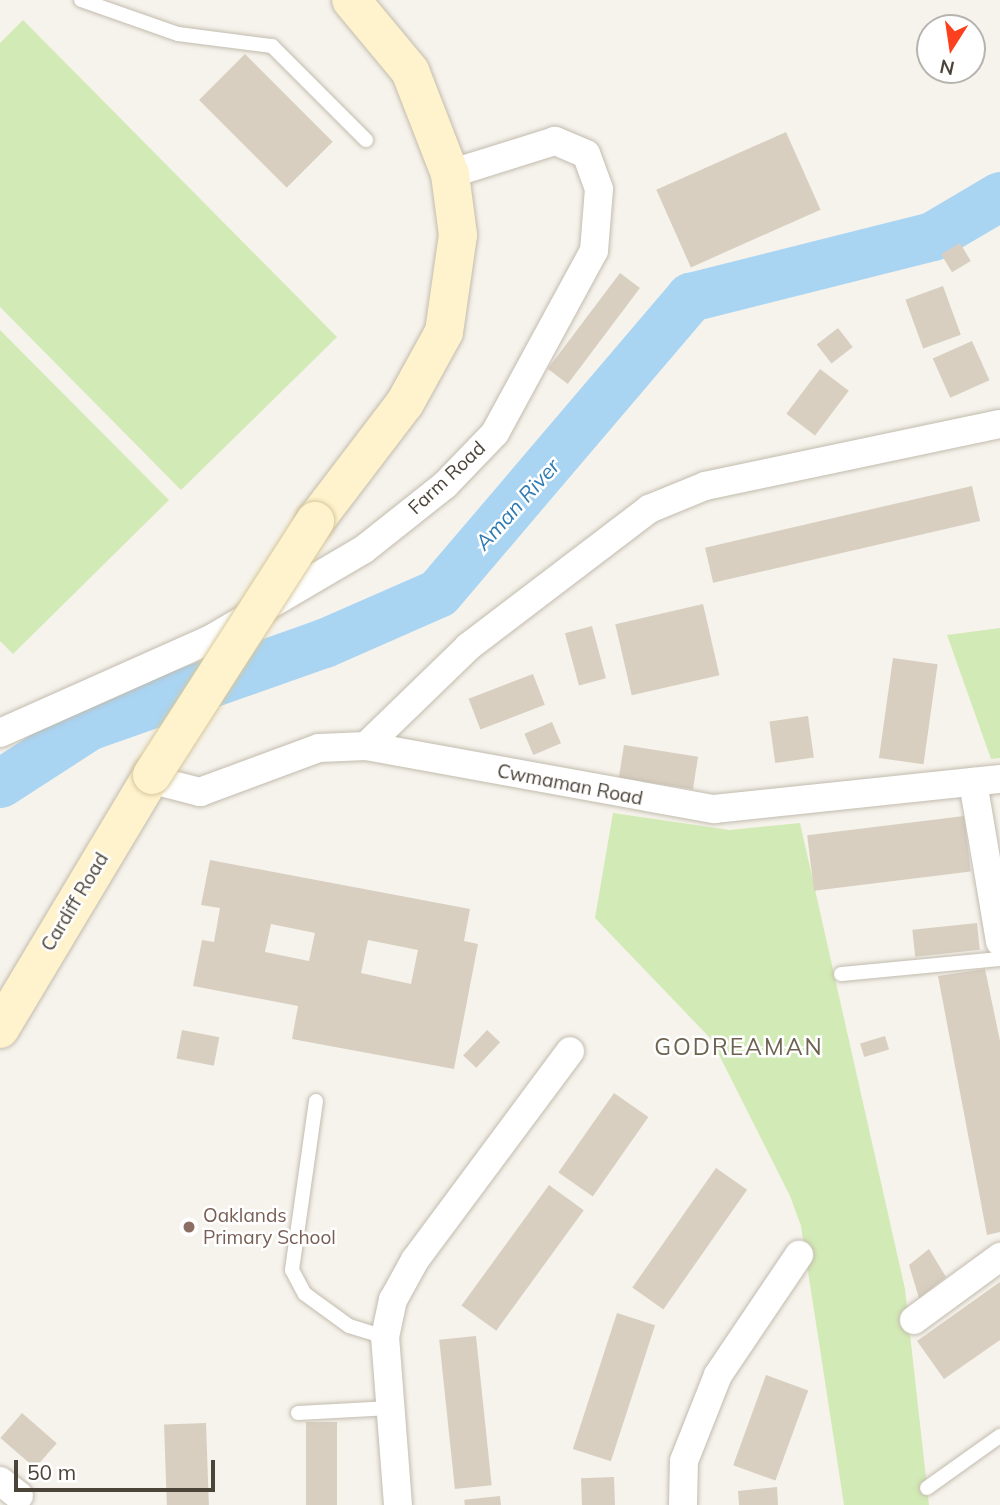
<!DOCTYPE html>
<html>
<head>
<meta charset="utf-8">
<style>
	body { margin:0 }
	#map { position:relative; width:1000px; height:1505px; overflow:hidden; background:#f6f3ec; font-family:Mulish,sans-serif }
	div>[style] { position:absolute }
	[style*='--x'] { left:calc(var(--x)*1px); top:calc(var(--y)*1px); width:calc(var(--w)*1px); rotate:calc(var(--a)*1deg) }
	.green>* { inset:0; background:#d2eab5 }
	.river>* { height:49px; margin:-24.5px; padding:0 24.5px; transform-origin:24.5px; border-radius:24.5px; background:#a9d4f2 }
	.building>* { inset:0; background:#d8cfc1; transform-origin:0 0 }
	.roads { filter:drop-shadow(0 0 2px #c2bbae) drop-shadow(0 0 2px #c2bbae) }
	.service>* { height:14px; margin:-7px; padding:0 7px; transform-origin:7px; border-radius:7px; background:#fff }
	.minor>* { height:28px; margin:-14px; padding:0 14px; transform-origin:14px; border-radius:14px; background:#fff }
	.secondary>* { height:38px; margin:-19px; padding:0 19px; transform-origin:19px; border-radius:19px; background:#fff3cd }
	.bridges { filter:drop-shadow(0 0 2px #d6c79b) drop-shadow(0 0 2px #d6c79b) }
	.secondary-bridge>* { height:38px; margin:-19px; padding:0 19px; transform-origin:19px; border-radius:19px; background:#fff3cd }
	.dots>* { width:19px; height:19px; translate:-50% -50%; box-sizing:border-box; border:4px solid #fff; border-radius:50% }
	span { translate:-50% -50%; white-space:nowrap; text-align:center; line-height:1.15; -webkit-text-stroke:5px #fff; paint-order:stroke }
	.street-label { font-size:19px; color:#4b4439 }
	.education-label { font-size:19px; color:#785e54 }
	.left { translate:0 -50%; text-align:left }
	.water-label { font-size:21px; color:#2e7ab2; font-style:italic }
	.quarter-label { font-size:23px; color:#6e6250; letter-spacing:2px }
	.north { position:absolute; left:916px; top:14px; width:70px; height:70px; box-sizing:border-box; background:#fff; border:2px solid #b7b4b0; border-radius:50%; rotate:192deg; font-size:19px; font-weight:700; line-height:28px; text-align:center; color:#4b4439 }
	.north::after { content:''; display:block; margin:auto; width:24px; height:32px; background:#fc3f1d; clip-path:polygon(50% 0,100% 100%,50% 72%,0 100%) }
	.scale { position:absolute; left:14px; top:1460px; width:201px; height:32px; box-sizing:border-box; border:4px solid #4b4439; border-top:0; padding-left:9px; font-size:21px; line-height:24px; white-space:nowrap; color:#4b4439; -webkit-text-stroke:5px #fff; paint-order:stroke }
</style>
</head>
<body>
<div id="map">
	<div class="green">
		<i style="clip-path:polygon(23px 20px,337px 337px,181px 490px,0 307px,0 43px)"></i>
		<i style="clip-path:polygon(0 330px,169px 500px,13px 654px,0 641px)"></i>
		<i style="clip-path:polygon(1000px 628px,1000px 758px,991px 759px,947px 635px)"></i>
		<i style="clip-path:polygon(613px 813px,730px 830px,800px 823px,905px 1289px,929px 1505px,844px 1505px,801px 1226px,790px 1196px,711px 1039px,595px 918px)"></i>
	</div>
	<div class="river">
		<i style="--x:0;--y:783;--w:105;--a:-32.9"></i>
		<i style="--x:88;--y:726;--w:250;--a:-19.4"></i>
		<i style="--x:324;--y:643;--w:124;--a:-23.7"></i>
		<i style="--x:438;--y:593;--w:389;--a:-49.6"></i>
		<i style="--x:690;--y:297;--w:250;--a:-14.1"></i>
		<i style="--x:932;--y:236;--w:79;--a:-30.5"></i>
	</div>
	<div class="building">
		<i style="left:245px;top:54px;width:124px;height:65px;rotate:45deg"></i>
		<i style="left:786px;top:132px;width:85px;height:142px;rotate:66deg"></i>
		<i style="left:960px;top:243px;width:21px;height:22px;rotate:59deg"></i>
		<i style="left:620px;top:273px;width:25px;height:120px;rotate:37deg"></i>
		<i style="left:943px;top:286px;width:52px;height:40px;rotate:70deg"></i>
		<i style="left:838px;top:328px;width:24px;height:27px;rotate:52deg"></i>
		<i style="left:972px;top:341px;width:43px;height:43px;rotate:66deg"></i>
		<i style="left:820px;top:369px;width:36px;height:56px;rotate:37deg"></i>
		<i style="left:972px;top:486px;width:36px;height:274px;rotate:77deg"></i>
		<i style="left:703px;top:604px;width:73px;height:90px;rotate:77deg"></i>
		<i style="left:592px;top:626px;width:54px;height:28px;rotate:75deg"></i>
		<i style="left:893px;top:658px;width:45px;height:101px;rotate:8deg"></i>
		<i style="left:533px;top:674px;width:33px;height:69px;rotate:69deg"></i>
		<i style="left:808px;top:716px;width:42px;height:39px;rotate:82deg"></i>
		<i style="left:552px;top:722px;width:23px;height:30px;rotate:67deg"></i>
		<i style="left:624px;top:745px;width:75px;height:33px;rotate:9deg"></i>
		<i style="left:964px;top:816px;width:56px;height:158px;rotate:83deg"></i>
		<i style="clip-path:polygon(evenodd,210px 860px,470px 909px,464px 941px,478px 944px,454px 1069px,292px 1039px,298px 1006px,193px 986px,202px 940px,214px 942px,220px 908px,201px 905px,210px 860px,271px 924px,315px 933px,309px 961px,265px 952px,271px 924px,210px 860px,368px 940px,418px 950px,411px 984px,361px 973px,368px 940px)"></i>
		<i style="left:977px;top:923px;width:27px;height:65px;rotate:84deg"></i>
		<i style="clip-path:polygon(985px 969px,1000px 1041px,1000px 1232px,987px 1235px,938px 976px)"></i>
		<i style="left:182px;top:1030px;width:38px;height:29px;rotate:11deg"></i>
		<i style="left:487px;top:1030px;width:18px;height:35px;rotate:43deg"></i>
		<i style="left:885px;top:1036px;width:14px;height:26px;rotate:73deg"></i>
		<i style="left:614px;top:1093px;width:42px;height:97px;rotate:35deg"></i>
		<i style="left:716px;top:1168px;width:38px;height:146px;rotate:35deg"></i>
		<i style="left:549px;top:1185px;width:43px;height:149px;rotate:36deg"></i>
		<i style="clip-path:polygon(929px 1249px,946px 1277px,919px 1298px,909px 1265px)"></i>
		<i style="clip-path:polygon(1000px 1282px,1000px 1340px,944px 1379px,917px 1341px)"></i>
		<i style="left:617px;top:1313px;width:40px;height:143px;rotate:18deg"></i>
		<i style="left:476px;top:1336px;width:150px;height:37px;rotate:84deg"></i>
		<i style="left:766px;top:1375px;width:45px;height:96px;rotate:20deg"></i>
		<i style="left:22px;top:1413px;width:46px;height:33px;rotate:41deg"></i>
		<i style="left:306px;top:1422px;width:31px;height:83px"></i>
		<i style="left:206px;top:1423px;width:82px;height:42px;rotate:88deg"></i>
		<i style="left:614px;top:1477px;width:28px;height:33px;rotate:88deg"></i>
		<i style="clip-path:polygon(777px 1487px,778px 1505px,739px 1505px,738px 1491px)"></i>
		<i style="left:500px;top:1496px;width:9px;height:36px;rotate:84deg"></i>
	</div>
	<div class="roads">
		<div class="service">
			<i style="--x:81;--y:0;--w:103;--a:19.3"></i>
			<i style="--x:178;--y:34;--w:95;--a:7.3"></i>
			<i style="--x:272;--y:46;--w:133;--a:45"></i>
			<i style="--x:841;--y:974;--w:160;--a:-5.4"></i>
			<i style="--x:316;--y:1101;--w:171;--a:98.1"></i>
			<i style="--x:292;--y:1270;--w:27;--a:62"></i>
			<i style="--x:305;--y:1294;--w:54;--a:36"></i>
			<i style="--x:349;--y:1326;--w:38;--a:17"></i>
			<i style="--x:298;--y:1413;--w:93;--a:-3.1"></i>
			<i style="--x:927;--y:1488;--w:90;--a:-35.5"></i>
		</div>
		<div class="minor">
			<i style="--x:0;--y:733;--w:231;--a:-24"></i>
			<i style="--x:211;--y:639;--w:176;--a:-30.4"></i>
			<i style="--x:363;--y:550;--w:105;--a:-38.4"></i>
			<i style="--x:445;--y:485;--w:72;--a:-46.1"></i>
			<i style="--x:495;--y:433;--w:207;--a:-61.5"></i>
			<i style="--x:594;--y:251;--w:62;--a:-85.4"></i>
			<i style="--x:599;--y:189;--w:37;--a:-110"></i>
			<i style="--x:586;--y:154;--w:34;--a:-157"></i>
			<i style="--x:555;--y:141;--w:110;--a:162.6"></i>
			<i style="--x:366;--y:746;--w:142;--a:-44.1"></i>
			<i style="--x:468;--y:647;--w:228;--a:-37.3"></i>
			<i style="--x:649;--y:509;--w:61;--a:-22.3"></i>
			<i style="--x:705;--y:486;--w:301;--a:-11.9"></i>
			<i style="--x:149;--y:779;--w:53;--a:14.3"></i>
			<i style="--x:200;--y:792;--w:127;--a:-20.3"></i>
			<i style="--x:319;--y:748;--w:47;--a:-2.4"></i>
			<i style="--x:366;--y:746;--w:354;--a:10.3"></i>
			<i style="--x:714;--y:809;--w:288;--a:-6"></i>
			<i style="--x:973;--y:782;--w:162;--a:80.4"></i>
			<i style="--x:914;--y:1320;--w:107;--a:-36.2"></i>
			<i style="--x:0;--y:1481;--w:24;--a:38"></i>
			<i style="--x:398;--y:1505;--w:169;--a:-94.4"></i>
			<i style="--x:385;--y:1337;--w:38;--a:-78"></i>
			<i style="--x:393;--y:1300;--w:46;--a:-61.2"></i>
			<i style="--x:415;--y:1260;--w:260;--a:-53.4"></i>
			<i style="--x:683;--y:1505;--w:44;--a:-88.7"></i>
			<i style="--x:684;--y:1461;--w:92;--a:-68.4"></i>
			<i style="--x:718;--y:1375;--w:145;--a:-56"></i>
		</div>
		<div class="secondary">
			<i style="--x:315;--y:521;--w:148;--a:-52.7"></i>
			<i style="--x:405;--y:403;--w:81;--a:-61.2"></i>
			<i style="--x:444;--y:332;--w:98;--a:-81.8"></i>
			<i style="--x:458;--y:235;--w:62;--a:-97.5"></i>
			<i style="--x:450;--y:174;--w:110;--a:-111.2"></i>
			<i style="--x:410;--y:71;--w:92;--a:-129.7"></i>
			<i style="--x:0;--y:1029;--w:296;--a:-59.1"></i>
		</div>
	</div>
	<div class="bridges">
		<div class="secondary-bridge">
			<i style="--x:152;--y:775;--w:302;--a:-57.3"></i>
		</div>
	</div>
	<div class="dots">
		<i style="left:189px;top:1227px;background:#8d6e63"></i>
	</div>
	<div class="street-label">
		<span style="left:447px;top:478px;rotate:-43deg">Farm Road</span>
		<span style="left:570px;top:785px;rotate:11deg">Cwmaman Road</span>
		<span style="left:75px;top:902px;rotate:-59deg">Cardiff Road</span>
	</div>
	<div class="education-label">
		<span class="left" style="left:203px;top:1227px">Oaklands<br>Primary School</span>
	</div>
	<div class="water-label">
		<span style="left:517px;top:504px;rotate:-48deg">Aman River</span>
	</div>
	<div class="quarter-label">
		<span style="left:739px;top:1047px">GODREAMAN</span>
	</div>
	<div class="north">N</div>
	<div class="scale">50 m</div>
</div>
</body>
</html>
